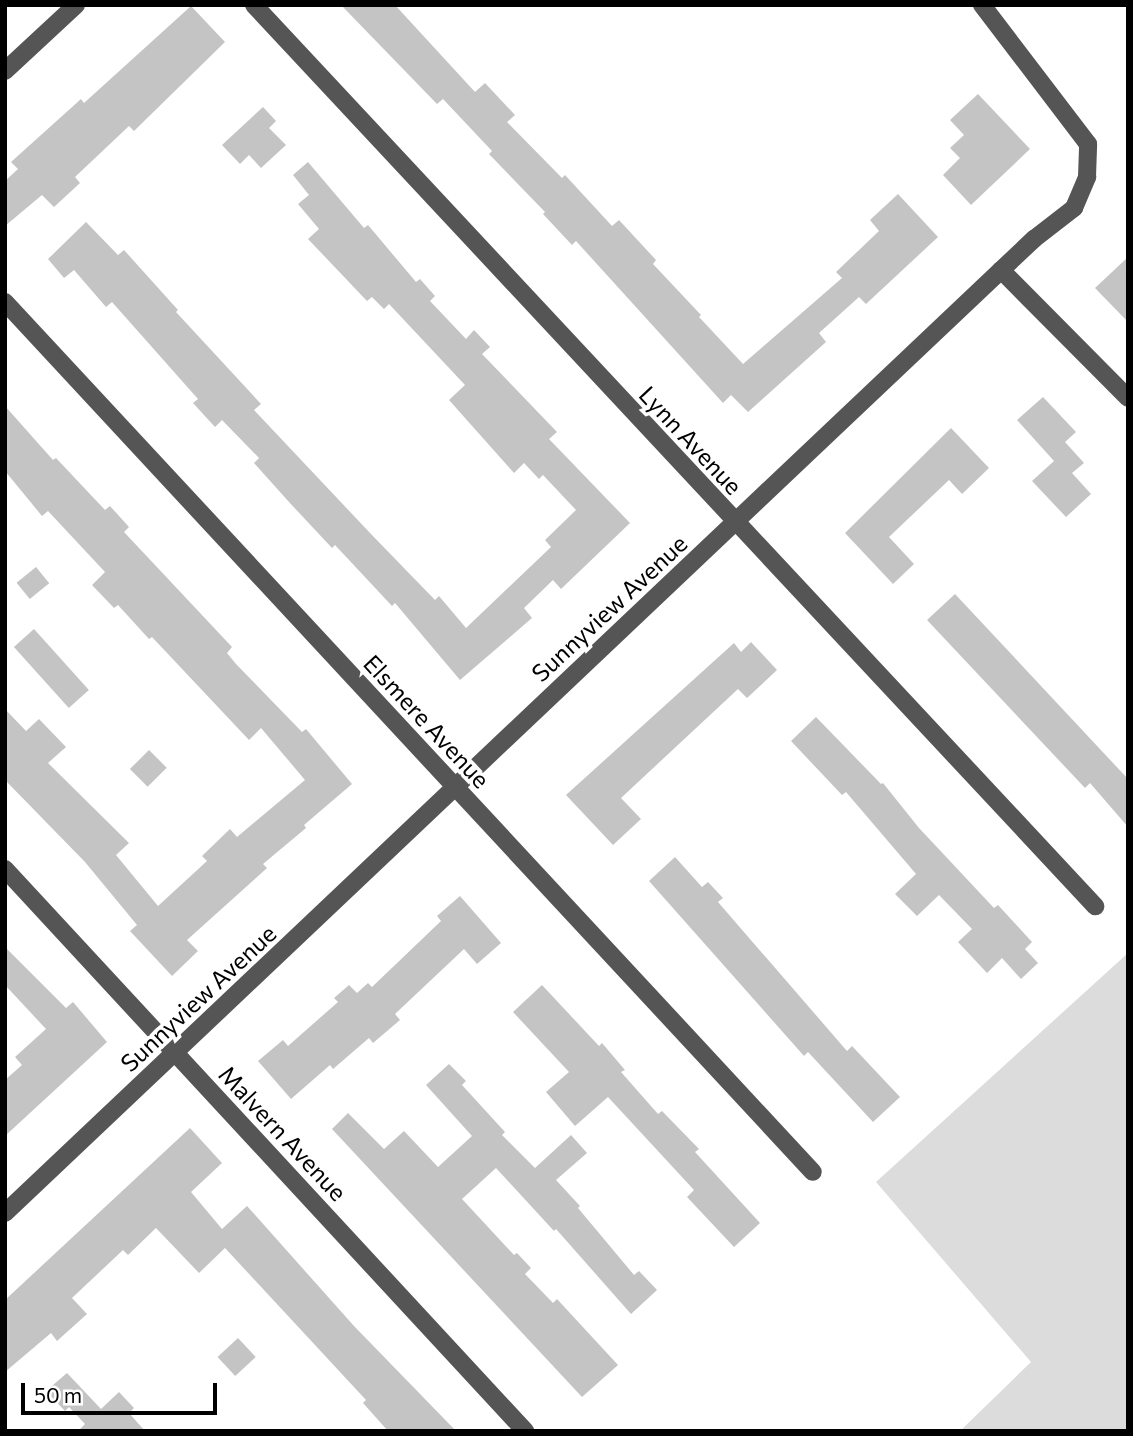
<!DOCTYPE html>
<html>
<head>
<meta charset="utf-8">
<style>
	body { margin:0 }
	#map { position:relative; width:1133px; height:1436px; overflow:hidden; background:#fff; font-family:Commissioner,sans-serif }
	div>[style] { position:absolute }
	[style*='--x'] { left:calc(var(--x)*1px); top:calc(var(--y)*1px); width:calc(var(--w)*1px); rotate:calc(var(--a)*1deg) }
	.green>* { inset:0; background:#dcdcdc }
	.building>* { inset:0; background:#c4c4c4; transform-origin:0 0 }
	.minor>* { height:18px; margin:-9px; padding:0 9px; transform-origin:9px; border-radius:9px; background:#555 }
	span { translate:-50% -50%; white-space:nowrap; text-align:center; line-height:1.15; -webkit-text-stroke:7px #fff; paint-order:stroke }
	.street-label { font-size:24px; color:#000 }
	.frame { position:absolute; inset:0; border:7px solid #000; pointer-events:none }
	.scale { position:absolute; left:21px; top:1383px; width:196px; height:32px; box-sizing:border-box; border:4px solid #000; border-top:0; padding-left:9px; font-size:21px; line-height:24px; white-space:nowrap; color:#000; -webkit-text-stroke:5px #fff; paint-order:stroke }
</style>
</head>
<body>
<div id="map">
	<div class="green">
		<i style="clip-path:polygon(1128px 953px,1128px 1431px,960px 1431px,1031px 1362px,876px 1182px)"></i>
	</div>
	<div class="building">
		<i style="clip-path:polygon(341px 5px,395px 5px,475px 92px,485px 83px,515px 115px,507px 122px,562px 178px,565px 175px,612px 226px,619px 220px,656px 260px,653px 264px,701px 315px,699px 317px,743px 364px,842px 278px,836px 272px,879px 231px,870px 220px,898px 194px,938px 237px,866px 304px,859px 297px,819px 333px,826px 342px,748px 412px,731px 395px,723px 403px,576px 241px,572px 245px,543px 214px,545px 212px,489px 154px,492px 151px,443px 99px,437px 104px)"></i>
		<i style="clip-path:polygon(191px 6px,225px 42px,134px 131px,129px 126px,75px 177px,80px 183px,54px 207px,42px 195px,5px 226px,5px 181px,18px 169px,11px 162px,81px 99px,84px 103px)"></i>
		<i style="clip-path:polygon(978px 94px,1030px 149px,971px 205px,943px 175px,960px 158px,950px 148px,964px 135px,950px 120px)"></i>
		<i style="clip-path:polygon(263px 107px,276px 121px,269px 128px,286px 145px,261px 168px,249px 155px,240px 164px,222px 145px)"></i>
		<i style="clip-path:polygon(308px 162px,364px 228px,368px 225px,416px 282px,420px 279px,435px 296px,430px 301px,466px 339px,474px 330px,490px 347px,482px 354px,557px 432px,549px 439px,630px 523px,561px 589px,553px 580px,524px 608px,532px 618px,460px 680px,395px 603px,392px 606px,335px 545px,332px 548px,289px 502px,254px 463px,259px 458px,222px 420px,215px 427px,193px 403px,198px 399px,112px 302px,106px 307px,74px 270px,64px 278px,48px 259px,86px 222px,118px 255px,124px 250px,178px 310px,176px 312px,261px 404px,254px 410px,370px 533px,435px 600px,439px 596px,466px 628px,551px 547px,545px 540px,576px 510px,543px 475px,539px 479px,524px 463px,514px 473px,449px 400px,465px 385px,389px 304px,384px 309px,372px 297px,367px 301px,308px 239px,319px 229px,298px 204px,309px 195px,293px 175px)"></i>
		<i style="clip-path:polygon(1128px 257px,1128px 322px,1095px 288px)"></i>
		<i style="clip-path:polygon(1043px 397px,1076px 432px,1065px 442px,1084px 463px,1072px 473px,1091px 494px,1066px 517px,1032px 481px,1054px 461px,1017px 420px)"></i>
		<i style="clip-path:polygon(5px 406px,53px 460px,56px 458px,105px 510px,110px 506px,129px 527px,124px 532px,232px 647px,227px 653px,236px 664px,302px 732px,306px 729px,352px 784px,304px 825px,306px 828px,263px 864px,267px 868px,187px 940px,198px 951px,172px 976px,130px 931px,137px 925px,85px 862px,5px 780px,5px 709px,26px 731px,39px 719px,66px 747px,48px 763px,129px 843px,116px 855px,158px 906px,207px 861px,202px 856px,230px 829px,237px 837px,305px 780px,261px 728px,249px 740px,152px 637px,149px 639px,118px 605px,114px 608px,92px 585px,105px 572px,48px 511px,42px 516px,5px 471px)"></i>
		<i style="clip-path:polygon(951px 428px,989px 468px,962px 494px,949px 480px,889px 537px,914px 564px,893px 584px,845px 533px)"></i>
		<i style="left:36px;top:567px;width:21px;height:25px;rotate:51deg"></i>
		<i style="clip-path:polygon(955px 594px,1128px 779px,1128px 827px,1090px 783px,1085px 788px,927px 620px)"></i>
		<i style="left:34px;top:629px;width:82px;height:27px;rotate:48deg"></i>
		<i style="clip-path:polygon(751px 642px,777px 670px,747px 698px,738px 689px,621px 798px,641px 819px,613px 845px,566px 795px,734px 643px,741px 652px)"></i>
		<i style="clip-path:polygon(816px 717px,881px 784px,883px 783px,919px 828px,994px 908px,998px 905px,1032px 942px,1025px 949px,1038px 963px,1021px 979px,1002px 958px,987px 973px,958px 942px,972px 929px,939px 895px,917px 916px,895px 894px,916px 874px,846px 792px,842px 795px,791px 741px)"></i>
		<i style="left:149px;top:750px;width:25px;height:27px;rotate:45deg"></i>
		<i style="clip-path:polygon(675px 857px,702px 887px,708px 882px,723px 898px,718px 902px,847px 1051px,852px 1046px,900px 1097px,873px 1122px,808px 1052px,804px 1056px,649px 881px)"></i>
		<i style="clip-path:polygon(460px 896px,501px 943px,477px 964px,464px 949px,395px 1014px,400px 1020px,373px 1043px,369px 1038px,333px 1069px,330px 1065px,291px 1099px,258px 1061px,283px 1040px,288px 1046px,338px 1002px,334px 998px,349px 985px,357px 993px,368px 983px,372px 987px,441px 921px,437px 916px)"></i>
		<i style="clip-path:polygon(5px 947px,66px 1008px,73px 1002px,107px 1042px,5px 1136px,5px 1080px,22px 1065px,15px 1057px,46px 1029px,5px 985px)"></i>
		<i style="clip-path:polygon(542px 985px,599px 1046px,602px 1043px,625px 1070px,621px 1072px,658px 1114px,662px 1111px,699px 1149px,695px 1152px,760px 1223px,734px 1247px,687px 1197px,694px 1190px,608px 1097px,575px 1126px,546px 1092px,569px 1072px,513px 1012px)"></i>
		<i style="clip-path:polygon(449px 1064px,466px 1081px,462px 1085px,505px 1132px,502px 1135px,535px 1168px,571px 1135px,587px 1153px,556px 1180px,580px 1206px,578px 1208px,634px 1275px,639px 1271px,657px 1290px,631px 1314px,556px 1229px,554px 1231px,496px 1168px,462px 1199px,514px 1255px,517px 1253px,531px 1268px,525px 1274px,553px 1303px,557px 1299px,618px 1365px,582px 1397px,332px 1129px,348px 1113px,384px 1149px,404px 1131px,438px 1167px,472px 1136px,426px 1085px)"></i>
		<i style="clip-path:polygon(190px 1128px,222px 1163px,191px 1192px,222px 1229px,247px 1206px,354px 1326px,456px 1431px,388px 1431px,363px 1403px,366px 1400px,225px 1248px,199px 1273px,156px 1228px,128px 1255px,123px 1250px,72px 1298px,87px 1314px,57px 1341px,51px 1333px,5px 1372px,5px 1300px)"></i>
		<i style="left:238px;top:1338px;width:26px;height:28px;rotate:47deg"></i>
		<i style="clip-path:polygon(67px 1373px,101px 1409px,119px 1392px,134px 1408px,129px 1413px,145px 1431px,78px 1431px,85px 1424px,69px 1407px,65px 1411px,46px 1391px)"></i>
	</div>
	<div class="minor">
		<i style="--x:254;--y:5;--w:1233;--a:46.97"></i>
		<i style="--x:5;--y:71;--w:97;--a:-42.9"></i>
		<i style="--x:1001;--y:270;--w:180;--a:45.2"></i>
		<i style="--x:5;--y:302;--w:1187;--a:47.12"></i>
		<i style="--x:5;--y:869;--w:766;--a:47.22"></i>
		<i style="--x:5;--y:1213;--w:1417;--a:-43.43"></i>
		<i style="--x:1034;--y:239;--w:51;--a:-37.8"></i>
		<i style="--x:1074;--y:208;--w:34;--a:-67"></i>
		<i style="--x:1087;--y:177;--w:33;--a:-88"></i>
		<i style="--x:1088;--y:144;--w:175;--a:-127.3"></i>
	</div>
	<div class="street-label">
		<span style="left:691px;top:440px;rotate:47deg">Lynn Avenue</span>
		<span style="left:609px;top:608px;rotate:-43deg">Sunnyview Avenue</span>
		<span style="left:427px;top:721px;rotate:47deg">Elsmere Avenue</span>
		<span style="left:198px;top:998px;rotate:-43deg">Sunnyview Avenue</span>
		<span style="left:283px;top:1133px;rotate:47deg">Malvern Avenue</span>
	</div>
	<div class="frame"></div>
	<div class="scale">50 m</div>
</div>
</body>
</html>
